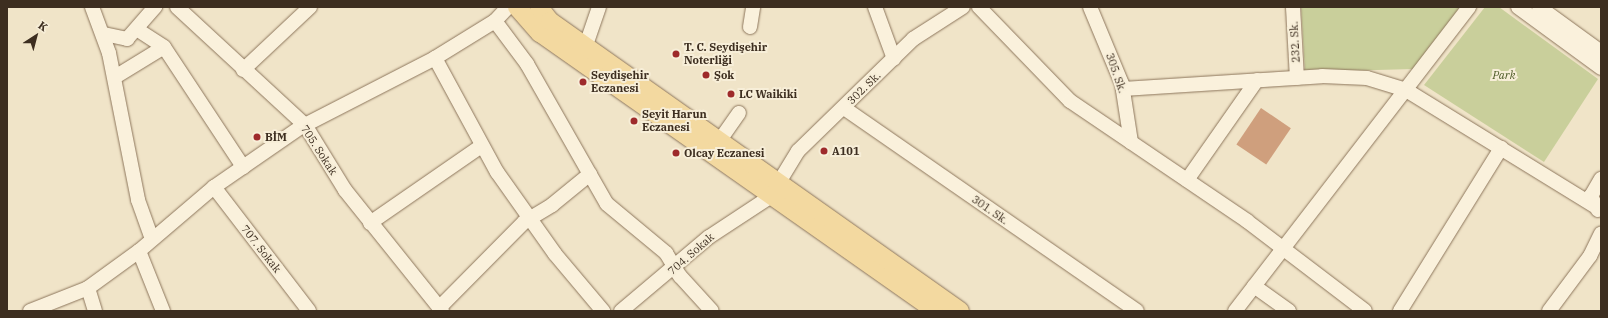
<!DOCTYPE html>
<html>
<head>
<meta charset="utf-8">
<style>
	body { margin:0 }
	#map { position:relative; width:1608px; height:318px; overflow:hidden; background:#f0e4c8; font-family:"IBM Plex Serif",serif }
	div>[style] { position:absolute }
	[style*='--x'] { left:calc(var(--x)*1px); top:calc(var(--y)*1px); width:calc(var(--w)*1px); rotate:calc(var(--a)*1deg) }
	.green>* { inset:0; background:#c9cf9b }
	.building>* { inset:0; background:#cf9f7d; transform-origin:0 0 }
	.roads { filter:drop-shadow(0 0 1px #8d765c) drop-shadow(0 0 1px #8d765c) }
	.minor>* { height:14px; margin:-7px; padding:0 7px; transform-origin:7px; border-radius:7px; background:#faf1dc }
	.major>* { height:18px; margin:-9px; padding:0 9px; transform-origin:9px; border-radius:9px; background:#f3d9a0 }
	.dots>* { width:11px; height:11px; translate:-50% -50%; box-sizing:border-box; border:2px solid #f7eed8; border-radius:50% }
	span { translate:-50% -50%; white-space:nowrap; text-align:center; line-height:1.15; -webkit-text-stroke:4px #f7eed8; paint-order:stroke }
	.street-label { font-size:11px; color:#3d2e20 }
	.poi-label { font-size:11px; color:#3d2e20; font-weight:700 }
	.left { translate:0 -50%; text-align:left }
	.park-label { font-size:11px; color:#4d5a26; font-style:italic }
	.frame { position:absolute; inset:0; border:8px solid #3d2e20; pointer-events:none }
	.north { position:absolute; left:16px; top:16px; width:40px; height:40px; -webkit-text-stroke:3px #f7eed8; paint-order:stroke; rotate:36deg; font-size:11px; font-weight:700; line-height:16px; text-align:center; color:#3d2e20 }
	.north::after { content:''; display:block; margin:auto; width:14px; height:18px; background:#3d2e20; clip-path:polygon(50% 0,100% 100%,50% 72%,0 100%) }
</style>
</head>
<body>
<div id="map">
	<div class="green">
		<i style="clip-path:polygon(1301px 7px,1460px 7px,1413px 69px,1305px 72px)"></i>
		<i style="clip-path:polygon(1485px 7px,1499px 7px,1598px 79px,1544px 162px,1424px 85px)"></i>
	</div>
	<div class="building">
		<i style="left:1261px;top:108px;width:36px;height:44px;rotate:34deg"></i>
	</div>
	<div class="roads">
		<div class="minor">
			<i style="--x:92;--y:7;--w:49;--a:69.7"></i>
			<i style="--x:109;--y:53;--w:150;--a:78.8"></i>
			<i style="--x:138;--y:200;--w:41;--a:70.3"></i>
			<i style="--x:177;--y:7;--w:174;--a:42.7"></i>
			<i style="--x:305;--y:125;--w:76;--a:58.4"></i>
			<i style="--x:345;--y:190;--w:155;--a:51.3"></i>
			<i style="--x:875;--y:7;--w:55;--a:69.9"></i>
			<i style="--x:979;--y:7;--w:131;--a:45.9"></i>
			<i style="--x:1070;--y:101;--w:214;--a:34.1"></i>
			<i style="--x:1247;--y:221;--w:148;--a:37.3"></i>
			<i style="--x:1090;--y:7;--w:83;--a:67.4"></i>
			<i style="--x:1122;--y:84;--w:59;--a:81.2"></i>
			<i style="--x:1293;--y:7;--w:71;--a:86.8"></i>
			<i style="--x:1518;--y:7;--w:103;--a:36.3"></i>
			<i style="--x:1539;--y:7;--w:77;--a:36"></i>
			<i style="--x:495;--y:21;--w:54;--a:53.3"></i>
			<i style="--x:527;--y:64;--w:161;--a:60.3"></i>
			<i style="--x:607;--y:204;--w:77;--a:39.7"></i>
			<i style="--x:666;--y:253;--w:27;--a:59"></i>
			<i style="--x:680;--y:276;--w:47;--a:47.6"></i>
			<i style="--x:750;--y:27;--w:20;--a:-81"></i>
			<i style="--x:138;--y:30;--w:31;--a:33"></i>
			<i style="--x:164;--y:47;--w:144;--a:56.6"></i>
			<i style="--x:104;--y:34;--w:24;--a:12"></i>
			<i style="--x:127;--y:39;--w:43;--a:-48.8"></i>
			<i style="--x:586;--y:45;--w:40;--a:-71.1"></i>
			<i style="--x:435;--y:58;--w:130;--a:61.5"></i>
			<i style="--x:497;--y:172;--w:100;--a:54.7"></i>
			<i style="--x:555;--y:254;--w:75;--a:49.9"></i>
			<i style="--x:243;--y:70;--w:92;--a:-43.2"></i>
			<i style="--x:115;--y:77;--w:57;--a:-31.5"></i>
			<i style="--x:1123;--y:89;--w:199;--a:-3.7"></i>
			<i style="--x:1322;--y:76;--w:45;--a:2.5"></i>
			<i style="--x:1367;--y:78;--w:41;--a:17.1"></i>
			<i style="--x:1406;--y:90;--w:223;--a:31.6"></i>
			<i style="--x:844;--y:108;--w:356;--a:34.7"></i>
			<i style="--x:720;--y:140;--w:33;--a:-55"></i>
			<i style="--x:1187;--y:180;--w:122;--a:-55"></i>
			<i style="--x:214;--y:187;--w:156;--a:52.5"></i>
			<i style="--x:1598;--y:210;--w:16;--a:-117"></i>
			<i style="--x:1591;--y:196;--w:20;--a:-60"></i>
			<i style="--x:370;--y:223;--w:135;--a:-34.7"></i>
			<i style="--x:139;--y:251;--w:65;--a:68.2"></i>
			<i style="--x:1254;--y:286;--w:43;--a:35.5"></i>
			<i style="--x:88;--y:288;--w:24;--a:73"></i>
			<i style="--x:439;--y:308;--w:121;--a:-45.3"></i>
			<i style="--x:524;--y:222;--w:33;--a:-31"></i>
			<i style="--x:552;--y:205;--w:49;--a:-39.2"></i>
			<i style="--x:30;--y:311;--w:62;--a:-21.6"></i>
			<i style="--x:88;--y:288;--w:63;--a:-36"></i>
			<i style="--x:139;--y:251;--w:99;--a:-40.5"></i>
			<i style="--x:214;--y:187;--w:106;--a:-34.6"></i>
			<i style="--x:301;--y:127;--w:151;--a:-27.2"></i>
			<i style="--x:435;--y:58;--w:70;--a:-31.7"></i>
			<i style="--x:495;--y:21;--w:19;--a:-47"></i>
			<i style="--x:621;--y:311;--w:115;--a:-40.1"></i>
			<i style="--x:709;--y:237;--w:73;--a:-33.3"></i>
			<i style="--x:770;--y:197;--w:54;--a:-58.7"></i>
			<i style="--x:798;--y:151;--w:161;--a:-44.2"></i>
			<i style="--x:913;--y:39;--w:59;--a:-32.6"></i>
			<i style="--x:1235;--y:311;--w:384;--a:-52.4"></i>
			<i style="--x:1400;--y:311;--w:192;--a:-58.2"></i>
			<i style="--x:1549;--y:311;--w:69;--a:-53.3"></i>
			<i style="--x:1590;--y:256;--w:25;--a:-64"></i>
		</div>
		<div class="major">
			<i style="--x:517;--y:7;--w:35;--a:49"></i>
			<i style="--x:540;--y:33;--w:483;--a:35.1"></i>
			<i style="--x:539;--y:7;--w:18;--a:52"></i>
			<i style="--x:550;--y:21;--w:502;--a:35.27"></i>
		</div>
	</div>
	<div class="dots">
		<i style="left:676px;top:54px;background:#9e2a2b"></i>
		<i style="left:706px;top:75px;background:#9e2a2b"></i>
		<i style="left:583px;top:82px;background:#9e2a2b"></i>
		<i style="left:731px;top:94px;background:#9e2a2b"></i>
		<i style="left:634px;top:121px;background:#9e2a2b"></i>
		<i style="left:257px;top:137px;background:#9e2a2b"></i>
		<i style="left:824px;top:151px;background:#9e2a2b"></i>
		<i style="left:676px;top:153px;background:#9e2a2b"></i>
	</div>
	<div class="street-label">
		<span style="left:1295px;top:42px;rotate:-93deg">232. Sk.</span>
		<span style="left:1116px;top:73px;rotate:71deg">305. Sk.</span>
		<span style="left:864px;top:88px;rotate:-44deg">302. Sk.</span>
		<span style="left:319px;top:150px;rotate:57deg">705. Sokak</span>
		<span style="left:990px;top:210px;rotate:35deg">301. Sk.</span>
		<span style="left:261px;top:249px;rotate:52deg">707. Sokak</span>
		<span style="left:691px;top:254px;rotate:-41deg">704. Sokak</span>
	</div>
	<div class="poi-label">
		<span class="left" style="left:684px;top:54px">T. C. Seydişehir<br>Noterliği</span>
		<span class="left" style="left:714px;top:75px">Şok</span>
		<span class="left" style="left:591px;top:82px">Seydişehir<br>Eczanesi</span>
		<span class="left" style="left:739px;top:94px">LC Waikiki</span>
		<span class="left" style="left:642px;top:121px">Seyit Harun<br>Eczanesi</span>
		<span class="left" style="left:265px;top:137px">BİM</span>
		<span class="left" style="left:832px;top:151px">A101</span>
		<span class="left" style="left:684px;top:153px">Olcay Eczanesi</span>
	</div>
	<div class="park-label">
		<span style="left:1504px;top:75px">Park</span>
	</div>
	<div class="frame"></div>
	<div class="north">K</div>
</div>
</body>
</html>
